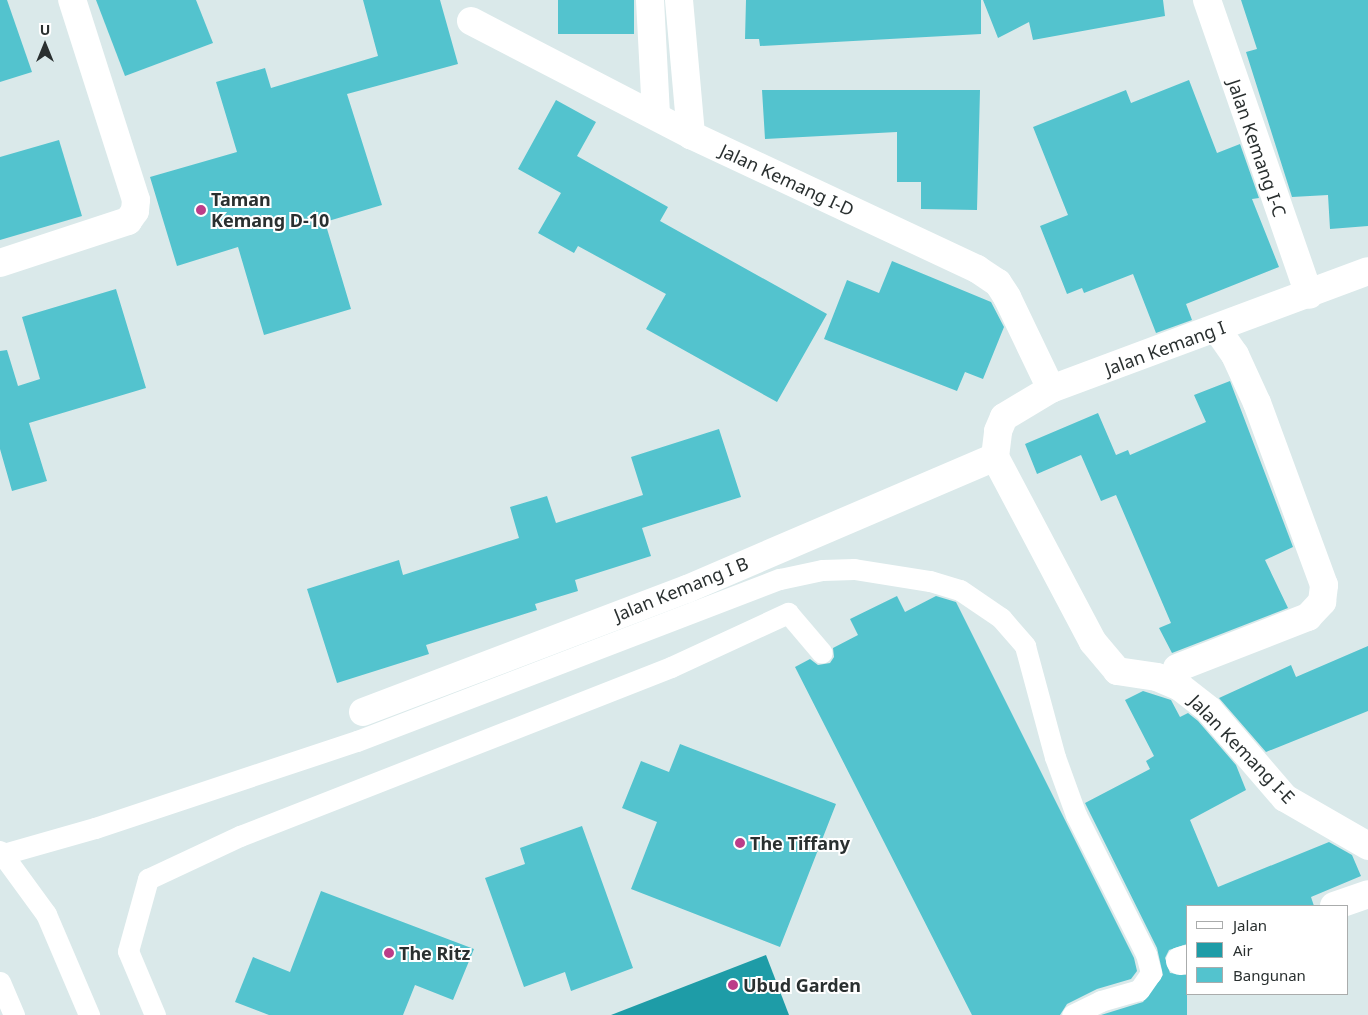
<!DOCTYPE html>
<html>
<head>
<meta charset="utf-8">
<style>
	body { margin:0 }
	#map { position:relative; width:1368px; height:1015px; overflow:hidden; background:#dae9ea; font-family:"Noto Sans",sans-serif }
	div>[style] { position:absolute }
	[style*='--x'] { left:calc(var(--x)*1px); top:calc(var(--y)*1px); width:calc(var(--w)*1px); rotate:calc(var(--a)*1deg) }
	.water>* { inset:0; background:#1e9ca7 }
	.building>* { inset:0; background:#53c3ce; transform-origin:0 0 }
	.lane>* { height:21px; margin:-10.5px; padding:0 10.5px; transform-origin:10.5px; border-radius:10.5px; background:#fff }
	.street>* { height:28px; margin:-14px; padding:0 14px; transform-origin:14px; border-radius:14px; background:#fff }
	.dots>* { width:14px; height:14px; translate:-50% -50%; box-sizing:border-box; border:2px solid #fff; border-radius:50% }
	span { translate:-50% -50%; white-space:nowrap; text-align:center; line-height:1.15; -webkit-text-stroke:4px #fff; paint-order:stroke }
	.street-label { font-size:18px; color:#2a3030 }
	.poi-label { font-size:18px; color:#2a3030; font-weight:700 }
	.left { translate:0 -50%; text-align:left }
	.legend { position:absolute; left:1186px; top:905px; width:162px; height:90px; box-sizing:border-box; background:#fff; border:1px solid #aaacac; margin:0; padding:6px 9px; list-style:none; font-size:15px; color:#2a3030 }
	.legend li { display:flex; align-items:center; gap:10px; height:25px }
	.legend b { width:25px; border:1px solid #aaacac }
	.north { position:absolute; left:20px; top:20px; width:50px; height:50px; -webkit-text-stroke:4px #fff; paint-order:stroke; rotate:0deg; font-size:14px; font-weight:700; line-height:20px; text-align:center; color:#2a3030 }
	.north::after { content:''; display:block; margin:auto; width:18px; height:22px; background:#2a3030; clip-path:polygon(50% 0,100% 100%,50% 72%,0 100%) }
</style>
</head>
<body>
<div id="map">
	<div class="water">
		<i style="clip-path:polygon(766px 955px,789px 1015px,611px 1015px)"></i>
	</div>
	<div class="building">
		<i style="clip-path:polygon(0 0,7px 0,32px 72px,0 82px)"></i>
		<i style="clip-path:polygon(96px 0,196px 0,213px 43px,125px 76px)"></i>
		<i style="clip-path:polygon(363px 0,440px 0,458px 64px,347px 94px,382px 205px,325px 222px,351px 309px,264px 335px,238px 247px,177px 266px,150px 177px,237px 152px,216px 82px,265px 68px,271px 88px,378px 56px)"></i>
		<i style="left:558px;top:0;width:76px;height:34px"></i>
		<i style="clip-path:polygon(746px 0,981px 0,981px 34px,760px 46px,759px 39px,745px 39px)"></i>
		<i style="clip-path:polygon(983px 0,1163px 0,1165px 16px,1033px 40px,1029px 22px,998px 38px)"></i>
		<i style="clip-path:polygon(1241px 0,1368px 0,1368px 226px,1330px 229px,1328px 195px,1292px 197px,1246px 52px,1257px 49px)"></i>
		<i style="clip-path:polygon(1189px 80px,1217px 153px,1240px 144px,1259px 198px,1252px 199px,1279px 267px,1186px 304px,1192px 320px,1156px 333px,1133px 274px,1084px 293px,1082px 288px,1067px 294px,1040px 226px,1068px 215px,1033px 127px,1126px 90px,1131px 103px)"></i>
		<i style="clip-path:polygon(762px 90px,980px 90px,977px 210px,921px 209px,921px 182px,897px 182px,897px 132px,765px 139px)"></i>
		<i style="clip-path:polygon(556px 100px,596px 122px,577px 156px,668px 207px,660px 221px,827px 314px,777px 402px,646px 329px,666px 294px,578px 246px,574px 253px,538px 233px,561px 193px,518px 169px)"></i>
		<i style="clip-path:polygon(59px 140px,82px 216px,0 240px,0 157px)"></i>
		<i style="clip-path:polygon(892px 261px,991px 302px,1004px 327px,983px 379px,965px 372px,957px 391px,824px 339px,847px 280px,879px 293px)"></i>
		<i style="clip-path:polygon(116px 289px,146px 388px,29px 423px,47px 481px,12px 491px,0 449px,0 351px,7px 350px,18px 386px,40px 379px,22px 317px)"></i>
		<i style="clip-path:polygon(1230px 381px,1293px 547px,1265px 560px,1288px 608px,1172px 653px,1159px 628px,1171px 623px,1116px 495px,1101px 501px,1081px 455px,1037px 474px,1025px 444px,1098px 413px,1116px 455px,1128px 450px,1130px 455px,1206px 422px,1194px 395px)"></i>
		<i style="clip-path:polygon(719px 429px,741px 497px,642px 528px,651px 556px,575px 580px,578px 591px,535px 604px,537px 610px,426px 645px,429px 654px,337px 683px,307px 589px,399px 560px,403px 575px,519px 538px,510px 507px,547px 496px,556px 523px,643px 495px,631px 457px)"></i>
		<i style="clip-path:polygon(897px 596px,905px 612px,936px 596px,956px 602px,1134px 958px,1137px 971px,1131px 979px,1097px 989px,1067px 1004px,1060px 1015px,972px 1015px,795px 667px,810px 659px,818px 665px,830px 663px,834px 657px,833px 648px,858px 635px,850px 619px)"></i>
		<i style="clip-path:polygon(1368px 646px,1368px 711px,1266px 752px,1219px 698px,1291px 665px,1296px 677px)"></i>
		<i style="clip-path:polygon(1143px 691px,1171px 700px,1180px 717px,1188px 713px,1198px 721px,1236px 765px,1246px 790px,1190px 820px,1218px 887px,1329px 842px,1352px 855px,1361px 876px,1311px 897px,1314px 906px,1187px 906px,1187px 944px,1169px 950px,1165px 958px,1170px 973px,1187px 975px,1187px 1015px,1101px 1015px,1143px 1002px,1163px 975px,1157px 948px,1085px 803px,1150px 769px,1146px 761px,1154px 756px,1125px 700px)"></i>
		<i style="clip-path:polygon(680px 744px,836px 804px,780px 947px,631px 889px,657px 822px,622px 808px,641px 761px,669px 772px)"></i>
		<i style="clip-path:polygon(582px 826px,633px 968px,571px 991px,565px 972px,524px 987px,485px 878px,525px 864px,520px 848px)"></i>
		<i style="clip-path:polygon(321px 891px,474px 949px,453px 1000px,415px 985px,403px 1015px,269px 1015px,235px 1002px,253px 957px,290px 972px)"></i>
	</div>
	<div class="lane">
		<i style="--x:0;--y:851;--w:78;--a:53.9"></i>
		<i style="--x:46;--y:914;--w:110;--a:66.9"></i>
		<i style="--x:0;--y:855;--w:99;--a:-15.9"></i>
		<i style="--x:95;--y:828;--w:276;--a:-18.4"></i>
		<i style="--x:357;--y:741;--w:453;--a:-21"></i>
		<i style="--x:780;--y:579;--w:43;--a:-12.1"></i>
		<i style="--x:822;--y:570;--w:32;--a:-2"></i>
		<i style="--x:854;--y:569;--w:77;--a:9"></i>
		<i style="--x:930;--y:581;--w:31;--a:17"></i>
		<i style="--x:960;--y:590;--w:50;--a:34.3"></i>
		<i style="--x:1001;--y:618;--w:37;--a:49"></i>
		<i style="--x:1025;--y:646;--w:115;--a:74.9"></i>
		<i style="--x:1055;--y:757;--w:62;--a:70.1"></i>
		<i style="--x:1076;--y:815;--w:156;--a:63.3"></i>
		<i style="--x:1146;--y:954;--w:20;--a:75"></i>
		<i style="--x:1151;--y:973;--w:21;--a:125"></i>
		<i style="--x:1139;--y:990;--w:40;--a:164"></i>
		<i style="--x:1101;--y:1001;--w:32;--a:154"></i>
		<i style="--x:0;--y:982;--w:36;--a:67"></i>
		<i style="--x:155;--y:1015;--w:69;--a:-112.9"></i>
		<i style="--x:128;--y:951;--w:75;--a:-74.5"></i>
		<i style="--x:148;--y:879;--w:102;--a:-25.1"></i>
		<i style="--x:240;--y:836;--w:463;--a:-21.4"></i>
		<i style="--x:671;--y:667;--w:129;--a:-24.8"></i>
		<i style="--x:788;--y:613;--w:52;--a:49.6"></i>
	</div>
	<div class="street">
		<i style="--x:650;--y:0;--w:116;--a:87"></i>
		<i style="--x:679;--y:0;--w:136;--a:84.9"></i>
		<i style="--x:1207;--y:0;--w:312;--a:70.9"></i>
		<i style="--x:471;--y:21;--w:248;--a:27.4"></i>
		<i style="--x:691;--y:135;--w:316;--a:25.1"></i>
		<i style="--x:977;--y:269;--w:25;--a:34"></i>
		<i style="--x:998;--y:283;--w:17;--a:57"></i>
		<i style="--x:1007;--y:297;--w:102;--a:64.4"></i>
		<i style="--x:0;--y:263;--w:135;--a:-18.2"></i>
		<i style="--x:128;--y:221;--w:12;--a:-55"></i>
		<i style="--x:135;--y:211;--w:11;--a:-85"></i>
		<i style="--x:136;--y:200;--w:210;--a:-107.7"></i>
		<i style="--x:995;--y:457;--w:209;--a:62.1"></i>
		<i style="--x:1093;--y:642;--w:38;--a:50"></i>
		<i style="--x:1117;--y:671;--w:40;--a:8.5"></i>
		<i style="--x:1157;--y:677;--w:25;--a:23"></i>
		<i style="--x:1180;--y:687;--w:37;--a:38"></i>
		<i style="--x:1209;--y:710;--w:116;--a:49.2"></i>
		<i style="--x:1285;--y:798;--w:96;--a:30"></i>
		<i style="--x:995;--y:457;--w:26;--a:-83"></i>
		<i style="--x:998;--y:431;--w:15;--a:-67"></i>
		<i style="--x:1004;--y:417;--w:55;--a:-30.8"></i>
		<i style="--x:1051;--y:389;--w:338;--a:-20.4"></i>
		<i style="--x:1177;--y:668;--w:141;--a:-21.3"></i>
		<i style="--x:1308;--y:617;--w:21;--a:-47"></i>
		<i style="--x:1322;--y:602;--w:17;--a:-83"></i>
		<i style="--x:1324;--y:585;--w:194;--a:-110.2"></i>
		<i style="--x:1257;--y:403;--w:53;--a:-114.6"></i>
		<i style="--x:1235;--y:355;--w:32;--a:-125"></i>
		<i style="--x:363;--y:712;--w:347;--a:-20.8"></i>
		<i style="--x:687;--y:589;--w:335;--a:-23.2"></i>
		<i style="--x:1334;--y:906;--w:36;--a:-19"></i>
		<i style="--x:1180;--y:961;--w:7;--a:-16"></i>
	</div>
	<div class="dots">
		<i style="left:201px;top:210px;background:#bc3d89"></i>
		<i style="left:740px;top:843px;background:#bc3d89"></i>
		<i style="left:389px;top:953px;background:#bc3d89"></i>
		<i style="left:733px;top:985px;background:#bc3d89"></i>
	</div>
	<div class="street-label">
		<span style="left:1257px;top:148px;rotate:71deg">Jalan Kemang I-C</span>
		<span style="left:787px;top:180px;rotate:25deg">Jalan Kemang I-D</span>
		<span style="left:1165px;top:348px;rotate:-20deg">Jalan Kemang I</span>
		<span style="left:681px;top:589px;rotate:-22deg">Jalan Kemang I B</span>
		<span style="left:1242px;top:749px;rotate:46deg">Jalan Kemang I-E</span>
	</div>
	<div class="poi-label">
		<span class="left" style="left:211px;top:210px">Taman<br>Kemang D-10</span>
		<span class="left" style="left:750px;top:843px">The Tiffany</span>
		<span class="left" style="left:399px;top:953px">The Ritz</span>
		<span class="left" style="left:743px;top:985px">Ubud Garden</span>
	</div>
	<ul class="legend">
	<li><b style="height:6px;background:#fff"></b>Jalan</li>
	<li><b style="height:14px;background:#1e9ca7"></b>Air</li>
	<li><b style="height:14px;background:#53c3ce"></b>Bangunan</li>
	</ul>
	<div class="north">U</div>
</div>
</body>
</html>
